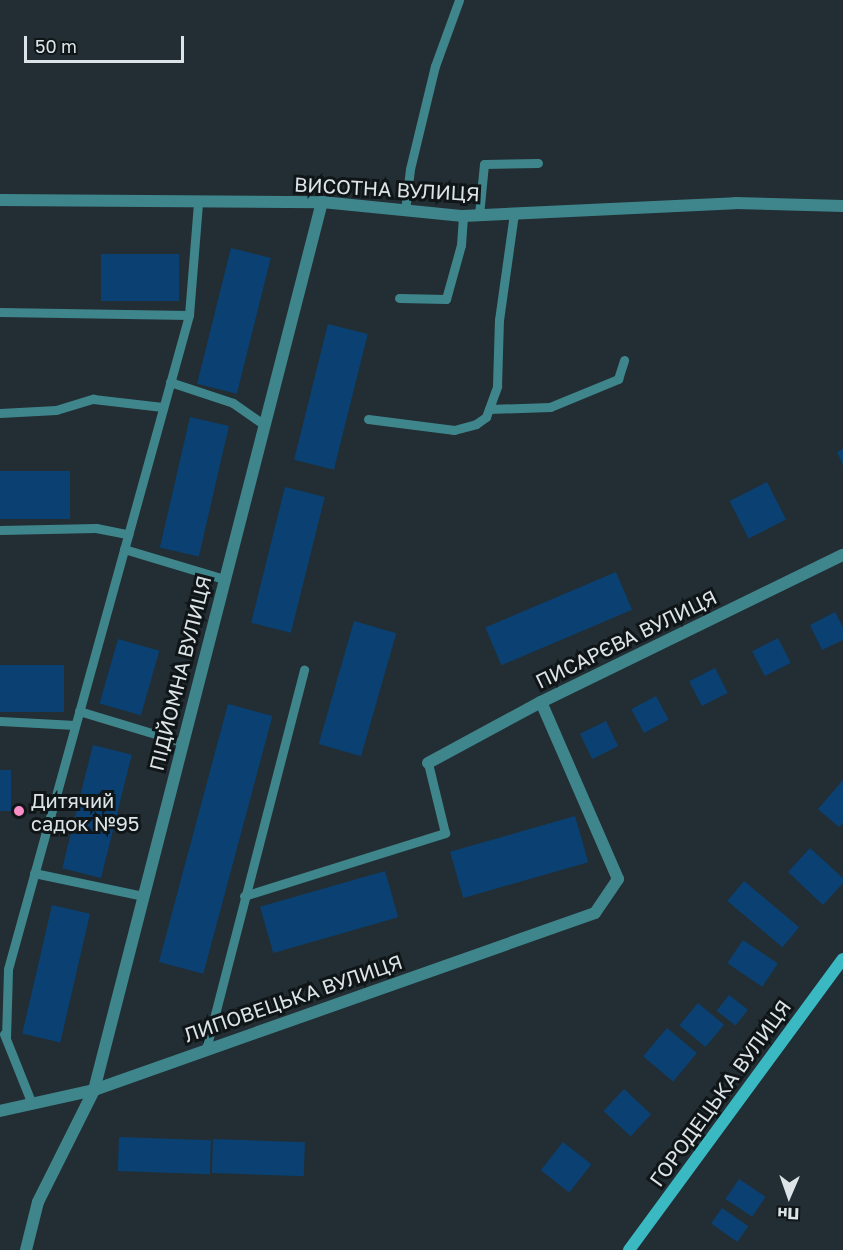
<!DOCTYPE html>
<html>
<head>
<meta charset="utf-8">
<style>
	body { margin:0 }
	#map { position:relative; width:843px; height:1250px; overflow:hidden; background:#222e33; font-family:"Golos Text",sans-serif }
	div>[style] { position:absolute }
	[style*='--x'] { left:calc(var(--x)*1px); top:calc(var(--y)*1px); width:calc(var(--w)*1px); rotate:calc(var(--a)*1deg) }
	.building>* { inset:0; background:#0a4172; transform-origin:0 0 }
	.lane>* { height:9px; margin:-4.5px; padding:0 4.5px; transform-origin:4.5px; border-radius:4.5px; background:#3f868c }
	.street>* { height:12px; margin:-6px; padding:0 6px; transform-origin:6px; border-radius:6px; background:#3f868c }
	.secondary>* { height:12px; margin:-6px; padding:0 6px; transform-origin:6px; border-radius:6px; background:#3ab9c3 }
	.dots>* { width:16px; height:16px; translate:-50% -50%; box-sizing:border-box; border:3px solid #101518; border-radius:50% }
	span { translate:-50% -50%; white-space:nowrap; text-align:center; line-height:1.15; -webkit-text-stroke:6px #101518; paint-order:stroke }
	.street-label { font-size:20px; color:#dce4e7 }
	.poi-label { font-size:20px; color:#dce4e7 }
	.left { translate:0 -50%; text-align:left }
	.north { position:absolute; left:759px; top:1166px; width:60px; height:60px; -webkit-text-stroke:4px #101518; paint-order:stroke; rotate:182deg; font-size:16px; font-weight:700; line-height:24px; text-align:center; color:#dce4e7 }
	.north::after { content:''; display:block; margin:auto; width:21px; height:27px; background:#dce4e7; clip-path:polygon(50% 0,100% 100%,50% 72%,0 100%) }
	.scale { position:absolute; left:24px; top:36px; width:160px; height:27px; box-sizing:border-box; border:3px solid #dce4e7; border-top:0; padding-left:8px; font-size:18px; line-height:21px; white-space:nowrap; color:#dce4e7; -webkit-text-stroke:4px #101518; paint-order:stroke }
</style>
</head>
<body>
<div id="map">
	<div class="building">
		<i style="left:231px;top:248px;width:41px;height:140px;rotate:14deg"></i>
		<i style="left:101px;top:254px;width:78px;height:47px"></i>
		<i style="left:328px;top:324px;width:41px;height:140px;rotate:14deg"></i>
		<i style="left:190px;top:417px;width:40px;height:134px;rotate:13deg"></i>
		<i style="clip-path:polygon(843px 449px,843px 465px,837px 452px)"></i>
		<i style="left:0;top:471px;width:70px;height:48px"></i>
		<i style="left:767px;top:482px;width:42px;height:42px;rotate:63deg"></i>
		<i style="left:285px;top:487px;width:41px;height:140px;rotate:14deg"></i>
		<i style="left:616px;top:572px;width:41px;height:142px;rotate:67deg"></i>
		<i style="clip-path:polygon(835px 612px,843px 627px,843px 640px,822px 650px,810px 625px)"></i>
		<i style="left:354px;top:621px;width:44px;height:128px;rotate:16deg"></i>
		<i style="left:778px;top:638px;width:28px;height:29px;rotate:63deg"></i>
		<i style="left:118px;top:639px;width:43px;height:67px;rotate:16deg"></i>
		<i style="left:0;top:665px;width:64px;height:47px"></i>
		<i style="left:715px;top:668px;width:28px;height:29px;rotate:63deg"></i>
		<i style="left:656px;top:696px;width:27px;height:28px;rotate:62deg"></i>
		<i style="left:228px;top:704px;width:46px;height:267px;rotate:15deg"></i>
		<i style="left:606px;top:721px;width:28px;height:29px;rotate:64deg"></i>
		<i style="left:93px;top:745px;width:40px;height:127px;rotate:14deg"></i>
		<i style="left:11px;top:770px;width:41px;height:11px;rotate:90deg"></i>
		<i style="clip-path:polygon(843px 780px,843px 823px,839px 827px,818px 809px)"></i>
		<i style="left:575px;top:816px;width:48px;height:130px;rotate:74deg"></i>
		<i style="clip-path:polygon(810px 848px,843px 878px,843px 883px,823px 905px,788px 872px)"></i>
		<i style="left:385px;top:871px;width:48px;height:130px;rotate:74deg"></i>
		<i style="left:744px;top:881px;width:72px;height:26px;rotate:40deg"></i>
		<i style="left:52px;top:905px;width:39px;height:132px;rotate:13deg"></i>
		<i style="left:743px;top:940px;width:42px;height:28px;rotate:34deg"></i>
		<i style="left:729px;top:995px;width:24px;height:20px;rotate:38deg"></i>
		<i style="left:698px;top:1003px;width:34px;height:29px;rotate:40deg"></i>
		<i style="left:667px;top:1028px;width:39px;height:37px;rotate:40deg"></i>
		<i style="left:624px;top:1089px;width:37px;height:30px;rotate:43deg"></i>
		<i style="left:119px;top:1137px;width:92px;height:34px;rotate:2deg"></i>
		<i style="left:213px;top:1139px;width:92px;height:34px;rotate:2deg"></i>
		<i style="left:563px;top:1142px;width:36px;height:36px;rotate:38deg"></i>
		<i style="left:739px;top:1179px;width:32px;height:24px;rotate:34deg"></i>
		<i style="left:722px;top:1208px;width:32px;height:19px;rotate:35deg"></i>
	</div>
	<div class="lane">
		<i style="--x:405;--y:211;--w:42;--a:-83.2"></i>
		<i style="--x:410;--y:169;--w:106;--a:-76.4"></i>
		<i style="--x:435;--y:66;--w:70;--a:-70"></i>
		<i style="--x:479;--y:215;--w:51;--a:-84.4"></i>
		<i style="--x:484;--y:164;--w:54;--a:-1.1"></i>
		<i style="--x:399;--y:298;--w:47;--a:1.2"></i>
		<i style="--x:446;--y:299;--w:56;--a:-74.5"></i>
		<i style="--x:461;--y:245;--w:29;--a:-86"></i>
		<i style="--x:0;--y:312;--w:189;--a:0.9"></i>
		<i style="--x:170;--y:382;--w:66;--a:18.4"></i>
		<i style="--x:233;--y:403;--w:38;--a:35"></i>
		<i style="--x:489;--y:409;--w:61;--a:-1.9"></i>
		<i style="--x:550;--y:407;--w:74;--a:-22.4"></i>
		<i style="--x:618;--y:379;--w:20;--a:-72"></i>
		<i style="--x:0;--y:413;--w:56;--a:-3.1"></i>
		<i style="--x:56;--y:410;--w:39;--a:-17"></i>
		<i style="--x:93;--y:399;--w:70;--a:6.5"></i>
		<i style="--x:368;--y:419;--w:87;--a:7.3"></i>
		<i style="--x:454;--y:430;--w:23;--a:-15"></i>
		<i style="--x:476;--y:424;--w:12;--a:-35"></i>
		<i style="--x:486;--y:417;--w:33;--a:-70"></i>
		<i style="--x:497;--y:386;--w:66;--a:-88.3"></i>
		<i style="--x:499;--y:320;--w:108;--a:-82"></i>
		<i style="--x:0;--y:530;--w:96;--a:-1.2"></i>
		<i style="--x:96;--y:528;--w:33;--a:11"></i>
		<i style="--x:124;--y:549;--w:104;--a:16.7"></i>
		<i style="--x:79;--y:711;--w:108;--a:16.8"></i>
		<i style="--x:0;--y:721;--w:75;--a:3.1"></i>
		<i style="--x:34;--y:873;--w:111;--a:11.9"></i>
		<i style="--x:244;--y:896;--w:211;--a:-17.4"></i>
		<i style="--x:445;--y:833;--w:72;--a:-103.7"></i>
		<i style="--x:4;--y:1034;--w:75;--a:68.2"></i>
		<i style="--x:6;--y:1038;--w:69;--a:-88.3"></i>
		<i style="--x:8;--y:969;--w:679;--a:-74.53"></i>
		<i style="--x:189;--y:315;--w:111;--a:-85.4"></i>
		<i style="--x:206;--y:1049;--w:392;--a:-75.5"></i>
	</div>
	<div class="street">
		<i style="--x:0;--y:200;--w:322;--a:0.4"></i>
		<i style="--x:322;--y:202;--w:142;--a:5.7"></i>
		<i style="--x:463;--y:216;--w:272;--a:-2.7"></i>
		<i style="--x:735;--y:203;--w:108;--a:1.6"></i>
		<i style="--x:428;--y:763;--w:128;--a:-28.4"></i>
		<i style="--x:541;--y:702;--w:336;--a:-26"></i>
		<i style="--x:0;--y:1111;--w:96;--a:-12.6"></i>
		<i style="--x:94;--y:1090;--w:531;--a:-19.46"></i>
		<i style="--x:595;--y:913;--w:41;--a:-55.9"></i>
		<i style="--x:618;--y:879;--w:193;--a:-113.5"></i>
		<i style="--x:26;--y:1250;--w:49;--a:-76"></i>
		<i style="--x:38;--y:1202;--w:125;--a:-63.4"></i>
		<i style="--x:94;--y:1090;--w:917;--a:-75.6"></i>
	</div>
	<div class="secondary">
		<i style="--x:629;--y:1250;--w:361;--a:-53.7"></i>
	</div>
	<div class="dots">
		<i style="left:19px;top:811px;background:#fa8fc7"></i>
	</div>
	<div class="street-label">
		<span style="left:387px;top:189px;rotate:3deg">ВИСОТНА ВУЛИЦЯ</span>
		<span style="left:626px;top:639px;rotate:-26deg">ПИСАРЄВА ВУЛИЦЯ</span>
		<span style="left:180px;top:673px;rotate:-76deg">ПІДЙОМНА ВУЛИЦЯ</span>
		<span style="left:293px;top:998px;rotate:-19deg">ЛИПОВЕЦЬКА ВУЛИЦЯ</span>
		<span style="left:720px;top:1093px;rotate:-54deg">ГОРОДЕЦЬКА ВУЛИЦЯ</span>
	</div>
	<div class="poi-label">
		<span class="left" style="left:31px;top:812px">Дитячий<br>садок №95</span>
	</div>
	<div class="north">Пн</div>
	<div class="scale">50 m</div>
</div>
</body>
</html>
